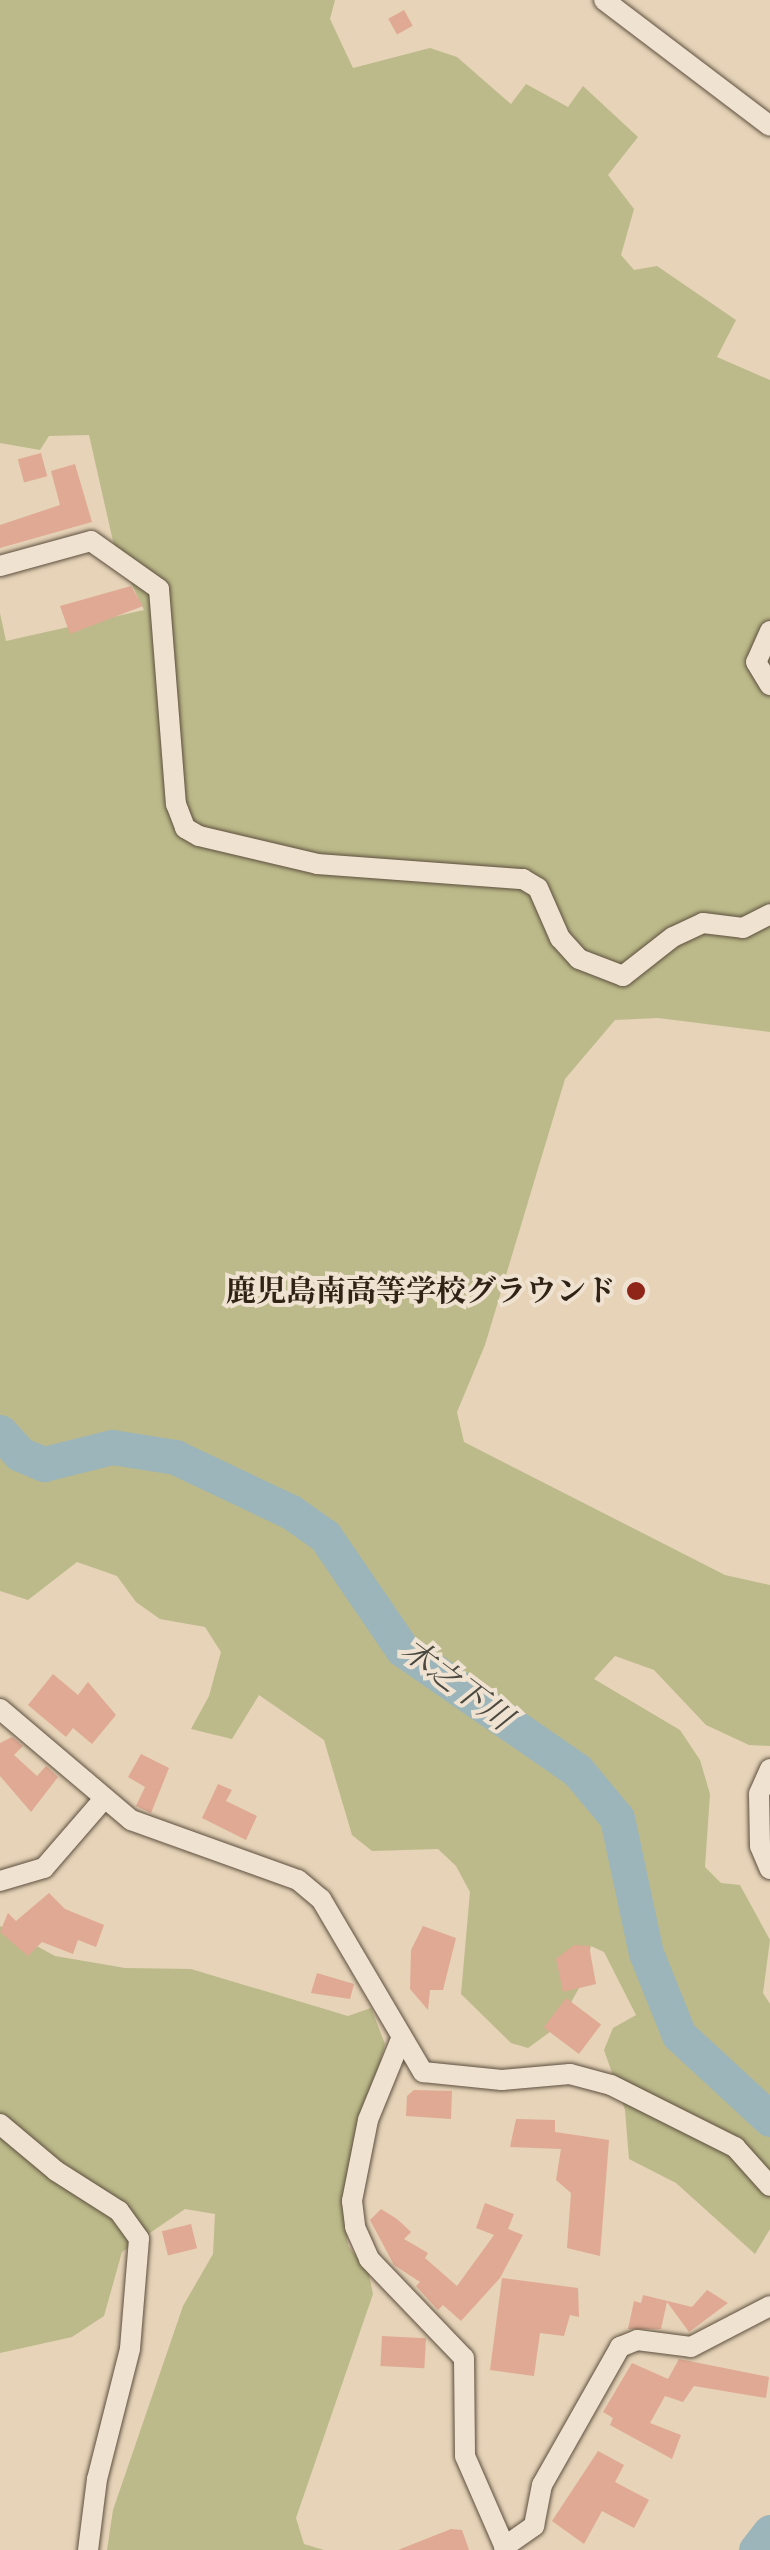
<!DOCTYPE html>
<html>
<head>
<meta charset="utf-8">
<style>
	body { margin:0 }
	#map { position:relative; width:770px; height:2550px; overflow:hidden; background:#e6d3b8; font-family:Alegreya,"Noto Serif JP",serif }
	div>[style] { position:absolute }
	[style*='--x'] { left:calc(var(--x)*1px); top:calc(var(--y)*1px); width:calc(var(--w)*1px); rotate:calc(var(--a)*1deg) }
	.green>* { inset:0; background:#bcba8a }
	.river>* { height:35px; margin:-17.5px; padding:0 17.5px; transform-origin:17.5px; border-radius:17.5px; background:#9cb5ba }
	.building>* { inset:0; background:#e0a993; transform-origin:0 0 }
	.roads { filter:drop-shadow(0 0 2px #5d4f3e) drop-shadow(0 0 2px #5d4f3e) }
	.street>* { height:20px; margin:-10px; padding:0 10px; transform-origin:10px; border-radius:10px; background:#efe2d1 }
	.dots>* { width:28px; height:28px; translate:-50% -50%; box-sizing:border-box; border:5px solid #efe2d1; border-radius:50% }
	span { translate:-50% -50%; white-space:nowrap; text-align:center; line-height:1.15; -webkit-text-stroke:8px #efe2d1; paint-order:stroke }
	.poi-label { font-size:30px; color:#2f2316; font-weight:700 }
	.right { translate:-100% -50%; text-align:right }
	.water-label { font-size:32px; color:#4a483f; font-style:italic }
</style>
</head>
<body>
<div id="map">
	<div class="green">
		<i style="clip-path:polygon(0 0,335px 0,330px 19px,353px 68px,430px 48px,457px 57px,511px 104px,526px 84px,568px 107px,583px 86px,638px 137px,608px 175px,634px 209px,621px 255px,634px 270px,657px 266px,736px 320px,717px 357px,770px 380px,770px 1032px,658px 1018px,615px 1020px,565px 1079px,485px 1345px,457px 1412px,464px 1442px,725px 1575px,770px 1585px,770px 1746px,749px 1745px,706px 1725px,654px 1670px,615px 1656px,594px 1679px,680px 1730px,700px 1760px,710px 1794px,705px 1867px,721px 1883px,740px 1885px,770px 1940px,763px 1993px,770px 2004px,770px 2229px,755px 2254px,676px 2183px,629px 2159px,625px 2110px,604px 2050px,613px 2028px,636px 2015px,604px 1952px,591px 1946px,579px 1988px,558px 2026px,528px 2048px,511px 2043px,461px 1994px,470px 1892px,456px 1866px,438px 1849px,372px 1851px,352px 1835px,324px 1740px,259px 1695px,232px 1739px,191px 1729px,209px 1696px,221px 1652px,205px 1627px,160px 1619px,136px 1602px,117px 1576px,77px 1562px,28px 1600px,0 1591px,0 613px,6px 641px,144px 610px,115px 550px,89px 435px,49px 436px,40px 450px,0 443px)"></i>
		<i style="clip-path:polygon(0 1926px,55px 1956px,125px 1968px,191px 1969px,348px 2016px,371px 2008px,385px 2044px,344px 2208px,348px 2246px,368px 2270px,373px 2294px,296px 2518px,304px 2544px,324px 2550px,107px 2550px,113px 2510px,183px 2306px,213px 2254px,215px 2214px,185px 2209px,122px 2252px,104px 2316px,72px 2337px,0 2353px)"></i>
	</div>
	<div class="river">
		<i style="--x:0;--y:1432;--w:30;--a:48"></i>
		<i style="--x:20;--y:1454;--w:26;--a:23"></i>
		<i style="--x:44;--y:1464;--w:70;--a:-14"></i>
		<i style="--x:112;--y:1447;--w:64;--a:9"></i>
		<i style="--x:175;--y:1457;--w:128;--a:25.4"></i>
		<i style="--x:291;--y:1512;--w:42;--a:35.2"></i>
		<i style="--x:325;--y:1536;--w:137;--a:55.7"></i>
		<i style="--x:402;--y:1649;--w:213;--a:34.7"></i>
		<i style="--x:577;--y:1770;--w:62;--a:50.2"></i>
		<i style="--x:617;--y:1818;--w:138;--a:77.9"></i>
		<i style="--x:646;--y:1953;--w:88;--a:68.1"></i>
		<i style="--x:679;--y:2035;--w:124;--a:42.7"></i>
		<i style="--x:756;--y:2550;--w:23;--a:-52"></i>
	</div>
	<div class="building">
		<i style="left:404px;top:10px;width:18px;height:18px;rotate:61deg"></i>
		<i style="left:41px;top:453px;width:24px;height:24px;rotate:75deg"></i>
		<i style="clip-path:polygon(75px 464px,92px 522px,0 548px,0 525px,60px 505px,51px 471px)"></i>
		<i style="clip-path:polygon(131px 586px,143px 606px,70px 634px,60px 606px)"></i>
		<i style="clip-path:polygon(53px 1674px,78px 1695px,88px 1682px,116px 1715px,92px 1744px,73px 1728px,66px 1737px,28px 1705px)"></i>
		<i style="clip-path:polygon(12px 1737px,23px 1746px,14px 1755px,37px 1776px,46px 1766px,58px 1777px,31px 1812px,0 1776px,0 1743px)"></i>
		<i style="clip-path:polygon(141px 1754px,169px 1768px,151px 1813px,136px 1806px,145px 1787px,128px 1777px)"></i>
		<i style="clip-path:polygon(218px 1784px,232px 1790px,226px 1801px,257px 1816px,246px 1840px,202px 1818px)"></i>
		<i style="clip-path:polygon(49px 1893px,65px 1909px,104px 1925px,96px 1947px,78px 1940px,73px 1954px,42px 1942px,28px 1956px,0 1932px,8px 1913px,16px 1921px)"></i>
		<i style="clip-path:polygon(423px 1926px,456px 1938px,443px 1990px,430px 1990px,428px 2010px,410px 1989px,411px 1950px)"></i>
		<i style="clip-path:polygon(574px 1945px,589px 1946px,596px 1984px,563px 1992px,556px 1959px)"></i>
		<i style="clip-path:polygon(317px 1973px,354px 1984px,350px 1999px,311px 1993px)"></i>
		<i style="left:566px;top:1998px;width:44px;height:37px;rotate:37deg"></i>
		<i style="clip-path:polygon(414px 2090px,452px 2091px,451px 2119px,406px 2116px,407px 2096px)"></i>
		<i style="clip-path:polygon(516px 2119px,555px 2120px,555px 2132px,609px 2140px,600px 2256px,567px 2248px,571px 2193px,556px 2180px,561px 2149px,510px 2147px)"></i>
		<i style="clip-path:polygon(485px 2203px,514px 2214px,508px 2229px,523px 2235px,500px 2278px,461px 2321px,443px 2305px,438px 2310px,416px 2286px,420px 2282px,394px 2265px,370px 2220px,381px 2209px,397px 2219px,411px 2232px,404px 2239px,428px 2253px,425px 2258px,457px 2286px,494px 2235px,476px 2228px)"></i>
		<i style="left:191px;top:2224px;width:25px;height:30px;rotate:76deg"></i>
		<i style="clip-path:polygon(502px 2278px,578px 2288px,579px 2317px,570px 2315px,564px 2336px,540px 2333px,534px 2376px,490px 2370px)"></i>
		<i style="clip-path:polygon(707px 2290px,728px 2303px,689px 2332px,667px 2302px,661px 2329px,628px 2329px,634px 2301px,641px 2303px,643px 2295px,692px 2307px)"></i>
		<i style="left:382px;top:2336px;width:44px;height:30px;rotate:3deg"></i>
		<i style="clip-path:polygon(679px 2359px,769px 2377px,766px 2398px,694px 2386px,683px 2402px,665px 2396px,650px 2423px,681px 2435px,672px 2459px,610px 2425px,613px 2418px,603px 2412px,632px 2363px,668px 2379px)"></i>
		<i style="clip-path:polygon(598px 2451px,624px 2465px,615px 2482px,649px 2500px,634px 2528px,602px 2511px,584px 2544px,552px 2521px)"></i>
		<i style="clip-path:polygon(451px 2529px,462px 2530px,469px 2550px,398px 2550px)"></i>
	</div>
	<div class="roads">
		<div class="street">
			<i style="--x:604;--y:0;--w:208;--a:37.2"></i>
			<i style="--x:0;--y:566;--w:94;--a:-15.4"></i>
			<i style="--x:91;--y:541;--w:83;--a:35.2"></i>
			<i style="--x:159;--y:589;--w:216;--a:85.5"></i>
			<i style="--x:176;--y:804;--w:26;--a:69"></i>
			<i style="--x:185;--y:828;--w:16;--a:30"></i>
			<i style="--x:199;--y:836;--w:121;--a:13.3"></i>
			<i style="--x:317;--y:864;--w:207;--a:4.2"></i>
			<i style="--x:523;--y:879;--w:17;--a:31"></i>
			<i style="--x:538;--y:888;--w:55;--a:66.3"></i>
			<i style="--x:560;--y:938;--w:28;--a:48"></i>
			<i style="--x:579;--y:959;--w:47;--a:21.1"></i>
			<i style="--x:623;--y:976;--w:63;--a:-38"></i>
			<i style="--x:673;--y:937;--w:33;--a:-25"></i>
			<i style="--x:703;--y:923;--w:40;--a:7.1"></i>
			<i style="--x:743;--y:928;--w:30;--a:-27"></i>
			<i style="--x:770;--y:631;--w:34;--a:114"></i>
			<i style="--x:756;--y:662;--w:27;--a:59"></i>
			<i style="--x:0;--y:1709;--w:172;--a:40.3"></i>
			<i style="--x:131;--y:1820;--w:177;--a:19.8"></i>
			<i style="--x:298;--y:1880;--w:30;--a:40"></i>
			<i style="--x:321;--y:1899;--w:201;--a:59.5"></i>
			<i style="--x:423;--y:2072;--w:79;--a:5.8"></i>
			<i style="--x:502;--y:2080;--w:68;--a:-5"></i>
			<i style="--x:570;--y:2074;--w:42;--a:15"></i>
			<i style="--x:611;--y:2085;--w:139;--a:26.6"></i>
			<i style="--x:735;--y:2147;--w:52;--a:48.1"></i>
			<i style="--x:770;--y:1769;--w:27;--a:114"></i>
			<i style="--x:759;--y:1794;--w:52;--a:88.9"></i>
			<i style="--x:760;--y:1846;--w:25;--a:67"></i>
			<i style="--x:0;--y:1881;--w:46;--a:-16.5"></i>
			<i style="--x:44;--y:1868;--w:89;--a:-49.1"></i>
			<i style="--x:401;--y:2039;--w:87;--a:112.2"></i>
			<i style="--x:368;--y:2120;--w:83;--a:101.2"></i>
			<i style="--x:352;--y:2201;--w:26;--a:83"></i>
			<i style="--x:355;--y:2227;--w:35;--a:66"></i>
			<i style="--x:369;--y:2259;--w:137;--a:46.2"></i>
			<i style="--x:464;--y:2358;--w:98;--a:89.4"></i>
			<i style="--x:465;--y:2456;--w:103;--a:66.4"></i>
			<i style="--x:0;--y:2124;--w:73;--a:40"></i>
			<i style="--x:56;--y:2171;--w:75;--a:32.4"></i>
			<i style="--x:119;--y:2211;--w:34;--a:54"></i>
			<i style="--x:139;--y:2239;--w:110;--a:94.7"></i>
			<i style="--x:130;--y:2349;--w:134;--a:104.2"></i>
			<i style="--x:97;--y:2479;--w:72;--a:97.2"></i>
			<i style="--x:504;--y:2547;--w:37;--a:-35"></i>
			<i style="--x:534;--y:2526;--w:42;--a:-79"></i>
			<i style="--x:542;--y:2485;--w:159;--a:-60.5"></i>
			<i style="--x:620;--y:2347;--w:18;--a:-22"></i>
			<i style="--x:637;--y:2340;--w:54;--a:7.4"></i>
			<i style="--x:691;--y:2347;--w:89;--a:-27.4"></i>
		</div>
	</div>
	<div class="dots">
		<i style="left:636px;top:1291px;background:#8f2418"></i>
	</div>
	<div class="poi-label">
		<span class="right" style="left:616px;top:1291px">鹿児島南高等学校グラウンド</span>
	</div>
	<div class="water-label">
		<span style="left:457px;top:1684px;rotate:37deg">木之下川</span>
	</div>
</div>
</body>
</html>
